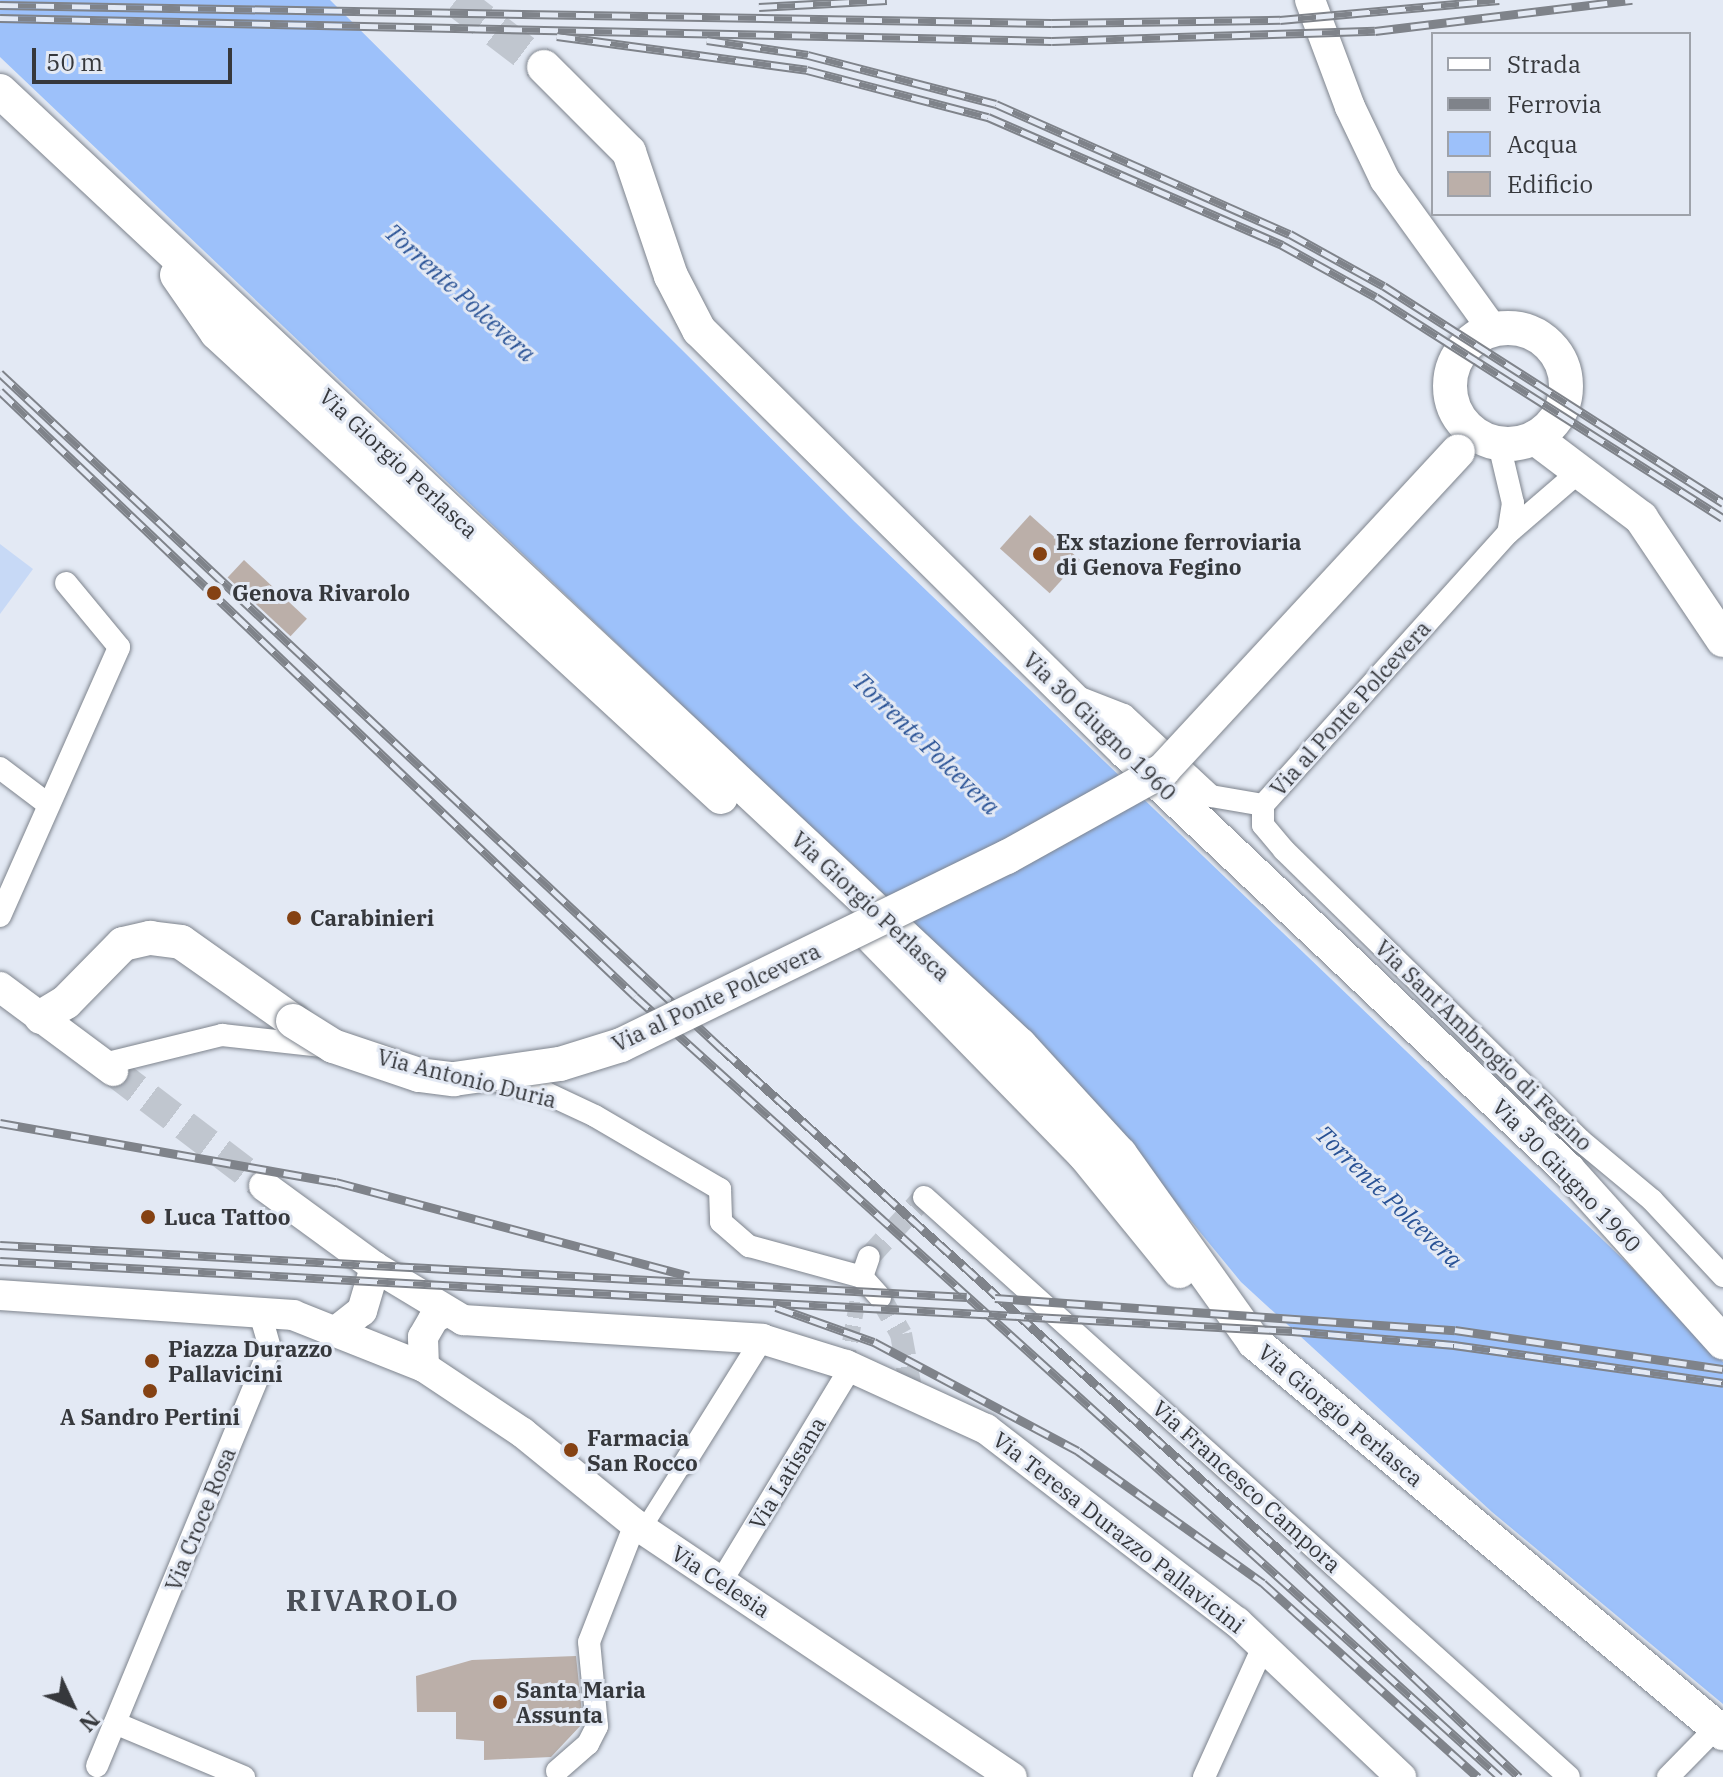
<!DOCTYPE html>
<html>
<head>
<meta charset="utf-8">
<style>
	body { margin:0 }
	#map { position:relative; width:1723px; height:1777px; overflow:hidden; background:#e3e9f4; font-family:"IBM Plex Serif",serif }
	div>[style] { position:absolute }
	[style*='--x'] { left:calc(var(--x)*1px); top:calc(var(--y)*1px); width:calc(var(--w)*1px); rotate:calc(var(--a)*1deg) }
	.green>* { inset:0; background:#c7d9f6 }
	.water>* { inset:0; background:#9dc1fa }
	.building>* { inset:0; background:#bbafa9; transform-origin:0 0 }
	.pedestrian-tunnel>* { height:16px; margin-top:-8px; transform-origin:0; background:repeating-linear-gradient(90deg,#c0c6cf 0 16px,transparent 0 24px) }
	.minor-tunnel>* { height:22px; margin-top:-11px; transform-origin:0; background:repeating-linear-gradient(90deg,#c0c6cf 0 22px,transparent 0 33px) }
	.secondary-tunnel>* { height:30px; margin-top:-15px; transform-origin:0; background:repeating-linear-gradient(90deg,#c0c6cf 0 30px,transparent 0 45px) }
	.primary-tunnel>* { height:34px; margin-top:-17px; transform-origin:0; background:repeating-linear-gradient(90deg,#c0c6cf 0 34px,transparent 0 51px) }
	.roads { filter:drop-shadow(0 0 2px #7e848d) drop-shadow(0 0 2px #7e848d) }
	.pedestrian>* { height:16px; margin:-8px; padding:0 8px; transform-origin:8px; border-radius:8px; background:#fff }
	.minor>* { height:22px; margin:-11px; padding:0 11px; transform-origin:11px; border-radius:11px; background:#fff }
	.secondary>* { height:30px; margin:-15px; padding:0 15px; transform-origin:15px; border-radius:15px; background:#fff }
	.primary>* { height:34px; margin:-17px; padding:0 17px; transform-origin:17px; border-radius:17px; background:#fff }
	.primary>.ring { margin:-17px; padding:0; box-sizing:content-box; background:none; border:34px solid #fff; border-radius:50% }
	.rail>* { height:9px; margin-top:-4.5px; transform-origin:0; background:repeating-linear-gradient(90deg,#e3e9f4 0 18px,#7f838a 0 36px); box-sizing:border-box; border-block:2px solid #7f838a }
	.bridges { filter:drop-shadow(0 0 2px #7e848d) drop-shadow(0 0 2px #7e848d) }
	.primary-bridge>* { height:34px; margin:-17px; padding:0 17px; transform-origin:17px; border-radius:17px; background:#fff }
	.dots>* { width:22px; height:22px; translate:-50% -50%; box-sizing:border-box; border:4px solid #e3e9f4; border-radius:50% }
	span { translate:-50% -50%; white-space:nowrap; text-align:center; line-height:1.15; -webkit-text-stroke:6px #e3e9f4; paint-order:stroke }
	.street-label { font-size:22px; color:#36383c }
	.poi-label { font-size:22px; color:#36383c; font-weight:700 }
	.left { translate:0 -50%; text-align:left }
	.water-label { font-size:24px; color:#295295; font-style:italic }
	.district-label { font-size:30px; color:#4b5059; font-weight:700; letter-spacing:2px }
	.legend { position:absolute; left:1431px; top:32px; width:260px; height:184px; box-sizing:border-box; background:#e3e9f4; border:2px solid #9ea2aa; margin:0; padding:10px 14px; list-style:none; font-size:24px; color:#36383c }
	.legend li { display:flex; align-items:center; gap:16px; height:40px }
	.legend b { width:40px; border:2px solid #9ea2aa }
	.north { position:absolute; left:32px; top:1665px; width:80px; height:80px; -webkit-text-stroke:6px #e3e9f4; paint-order:stroke; rotate:134deg; font-size:22px; font-weight:700; line-height:32px; text-align:center; color:#36383c }
	.north::after { content:''; display:block; margin:auto; width:28px; height:36px; background:#36383c; clip-path:polygon(50% 0,100% 100%,50% 72%,0 100%) }
	.scale { position:absolute; left:32px; top:48px; width:200px; height:36px; box-sizing:border-box; border:4px solid #36383c; border-top:0; padding-left:10px; font-size:24px; line-height:28px; white-space:nowrap; color:#36383c; -webkit-text-stroke:6px #e3e9f4; paint-order:stroke }
</style>
</head>
<body>
<div id="map">
	<div class="green">
		<i style="clip-path:polygon(0 544px,33px 569px,0 614px)"></i>
	</div>
	<div class="water">
		<i style="clip-path:polygon(0 0,330px 0,855px 522px,1629px 1265px,1723px 1362px,1723px 1704px,1492px 1512px,1241px 1282px,1072px 1076px,0 57px)"></i>
	</div>
	<div class="building">
		<i style="left:1030px;top:515px;width:67px;height:45px;rotate:42deg"></i>
		<i style="left:244px;top:560px;width:86px;height:24px;rotate:43deg"></i>
		<i style="clip-path:polygon(576px 1656px,583px 1723px,551px 1757px,484px 1760px,484px 1741px,456px 1739px,456px 1712px,417px 1712px,416px 1676px,472px 1660px)"></i>
	</div>
	<div class="pedestrian-tunnel">
		<i style="--x:846;--y:1365;--w:73;--a:-79.8"></i>
	</div>
	<div class="minor-tunnel">
		<i style="--x:869;--y:1257;--w:81;--a:-47.5"></i>
		<i style="--x:880;--y:1297;--w:43;--a:60.4"></i>
		<i style="--x:901;--y:1334;--w:61;--a:79.6"></i>
	</div>
	<div class="secondary-tunnel">
		<i style="--x:113;--y:1071;--w:190;--a:37.3"></i>
	</div>
	<div class="primary-tunnel">
		<i style="--x:456;--y:0;--w:111;--a:37.3"></i>
	</div>
	<div class="roads">
		<div class="pedestrian">
			<i style="--x:643;--y:1529;--w:77;--a:-57.8"></i>
		</div>
		<div class="minor">
			<i style="--x:1499;--y:444;--w:61;--a:76.7"></i>
			<i style="--x:1513;--y:503;--w:30;--a:99"></i>
			<i style="--x:1075;--y:696;--w:53;--a:21.2"></i>
			<i style="--x:1124;--y:715;--w:119;--a:43"></i>
			<i style="--x:1211;--y:796;--w:53;--a:9.8"></i>
			<i style="--x:1263;--y:805;--w:366;--a:-48"></i>
			<i style="--x:1508;--y:533;--w:96;--a:-40.8"></i>
			<i style="--x:0;--y:768;--w:61;--a:37.1"></i>
			<i style="--x:1263;--y:805;--w:20;--a:90"></i>
			<i style="--x:1263;--y:825;--w:33;--a:50"></i>
			<i style="--x:1284;--y:850;--w:414;--a:44.4"></i>
			<i style="--x:1580;--y:1140;--w:94;--a:39.8"></i>
			<i style="--x:1652;--y:1200;--w:104;--a:46.9"></i>
			<i style="--x:0;--y:916;--w:294;--a:-66.1"></i>
			<i style="--x:119;--y:647;--w:83;--a:-129.6"></i>
			<i style="--x:104;--y:1064;--w:122;--a:-13.8"></i>
			<i style="--x:222;--y:1035;--w:101;--a:6.3"></i>
			<i style="--x:493;--y:1080;--w:55;--a:13.8"></i>
			<i style="--x:546;--y:1093;--w:54;--a:25.1"></i>
			<i style="--x:595;--y:1116;--w:145;--a:30.3"></i>
			<i style="--x:720;--y:1189;--w:33;--a:88"></i>
			<i style="--x:721;--y:1222;--w:37;--a:41"></i>
			<i style="--x:749;--y:1246;--w:117;--a:15.3"></i>
			<i style="--x:924;--y:1197;--w:867;--a:41.96"></i>
			<i style="--x:862;--y:1277;--w:27;--a:48"></i>
			<i style="--x:862;--y:1277;--w:21;--a:-71"></i>
			<i style="--x:684;--y:1464;--w:147;--a:-58"></i>
			<i style="--x:722;--y:1580;--w:249;--a:-58.8"></i>
			<i style="--x:115;--y:1723;--w:140;--a:22.7"></i>
			<i style="--x:97;--y:1766;--w:452;--a:-67.5"></i>
			<i style="--x:270;--y:1348;--w:36;--a:-106"></i>
			<i style="--x:557;--y:1771;--w:41;--a:-41.1"></i>
			<i style="--x:588;--y:1744;--w:20;--a:-63"></i>
			<i style="--x:597;--y:1726;--w:84;--a:-95.4"></i>
			<i style="--x:589;--y:1642;--w:127;--a:-68.7"></i>
			<i style="--x:1204;--y:1777;--w:143;--a:-65.6"></i>
			<i style="--x:1668;--y:1777;--w:70;--a:-45.6"></i>
		</div>
		<div class="secondary">
			<i style="--x:1310;--y:0;--w:114;--a:69.5"></i>
			<i style="--x:1350;--y:107;--w:81;--a:64.4"></i>
			<i style="--x:1385;--y:180;--w:185;--a:54.2"></i>
			<i style="--x:0;--y:987;--w:141;--a:36.6"></i>
			<i style="--x:264;--y:1186;--w:137;--a:36.1"></i>
			<i style="--x:375;--y:1267;--w:103;--a:31.1"></i>
			<i style="--x:463;--y:1320;--w:300;--a:3.6"></i>
			<i style="--x:762;--y:1339;--w:88;--a:17.2"></i>
			<i style="--x:846;--y:1365;--w:154;--a:24.6"></i>
			<i style="--x:986;--y:1429;--w:317;--a:37.6"></i>
			<i style="--x:1237;--y:1622;--w:226;--a:43.4"></i>
			<i style="--x:0;--y:1295;--w:294;--a:3.9"></i>
			<i style="--x:293;--y:1315;--w:141;--a:21.7"></i>
			<i style="--x:424;--y:1367;--w:119;--a:33.7"></i>
			<i style="--x:523;--y:1433;--w:144;--a:39.1"></i>
			<i style="--x:635;--y:1524;--w:454;--a:33.9"></i>
			<i style="--x:336;--y:1331;--w:33;--a:-38"></i>
			<i style="--x:362;--y:1311;--w:46;--a:-73.5"></i>
			<i style="--x:424;--y:1367;--w:30;--a:-92"></i>
			<i style="--x:423;--y:1337;--w:22;--a:-60"></i>
			<i style="--x:434;--y:1318;--w:13;--a:-27"></i>
		</div>
		<div class="primary">
			<i style="--x:544;--y:67;--w:120;--a:45"></i>
			<i style="--x:629;--y:152;--w:131;--a:71.3"></i>
			<i style="--x:671;--y:276;--w:61;--a:62.6"></i>
			<i style="--x:699;--y:330;--w:600;--a:44.66"></i>
			<i style="--x:1126;--y:752;--w:608;--a:43.4"></i>
			<i style="--x:1568;--y:1170;--w:232;--a:48"></i>
			<i style="--x:0;--y:91;--w:1397;--a:43.09"></i>
			<i style="--x:1020;--y:1045;--w:148;--a:47.5"></i>
			<i style="--x:1120;--y:1154;--w:231;--a:54.5"></i>
			<i style="--x:1254;--y:1342;--w:611;--a:39.82"></i>
			<i style="--x:177;--y:275;--w:70;--a:55.4"></i>
			<i style="--x:217;--y:333;--w:685;--a:42.63"></i>
			<i class="ring" style="left:1450px;top:328px;width:82px;height:82px"></i>
			<i style="--x:1535;--y:438;--w:133;--a:37"></i>
			<i style="--x:1641;--y:518;--w:147;--a:56.1"></i>
			<i style="--x:874;--y:939;--w:301;--a:45.7"></i>
			<i style="--x:1084;--y:1154;--w:151;--a:50.9"></i>
			<i style="--x:41;--y:1017;--w:29;--a:-31"></i>
			<i style="--x:66;--y:1002;--w:81;--a:-45.5"></i>
			<i style="--x:123;--y:944;--w:28;--a:-13"></i>
			<i style="--x:150;--y:938;--w:31;--a:7"></i>
			<i style="--x:181;--y:942;--w:137;--a:35.2"></i>
		</div>
	</div>
	<div class="rail">
		<i style="--x:0;--y:5;--w:1052;--a:0.98"></i>
		<i style="--x:1052;--y:23;--w:228;--a:-0.8"></i>
		<i style="--x:1280;--y:20;--w:220;--a:-5.2"></i>
		<i style="--x:759;--y:7;--w:128;--a:-3.1"></i>
		<i style="--x:0;--y:18;--w:1052;--a:1.25"></i>
		<i style="--x:1052;--y:41;--w:323;--a:-1.8"></i>
		<i style="--x:1375;--y:31;--w:259;--a:-6.9"></i>
		<i style="--x:557;--y:36;--w:252;--a:7.7"></i>
		<i style="--x:807;--y:70;--w:187;--a:14.6"></i>
		<i style="--x:988;--y:117;--w:321;--a:23.5"></i>
		<i style="--x:1282;--y:245;--w:107;--a:29"></i>
		<i style="--x:1376;--y:297;--w:411;--a:32.5"></i>
		<i style="--x:707;--y:40;--w:102;--a:8.4"></i>
		<i style="--x:808;--y:55;--w:194;--a:14.6"></i>
		<i style="--x:996;--y:104;--w:321;--a:23.9"></i>
		<i style="--x:1290;--y:234;--w:107;--a:29"></i>
		<i style="--x:1384;--y:286;--w:403;--a:32.6"></i>
		<i style="--x:0;--y:373;--w:989;--a:43.12"></i>
		<i style="--x:722;--y:1049;--w:753;--a:41.93"></i>
		<i style="--x:1282;--y:1552;--w:327;--a:43.5"></i>
		<i style="--x:0;--y:391;--w:877;--a:43.61"></i>
		<i style="--x:635;--y:996;--w:1165;--a:42.08"></i>
		<i style="--x:0;--y:1123;--w:341;--a:10"></i>
		<i style="--x:336;--y:1182;--w:365;--a:14.9"></i>
		<i style="--x:0;--y:1245;--w:968;--a:3.08"></i>
		<i style="--x:0;--y:1261;--w:1294;--a:3.1"></i>
		<i style="--x:1292;--y:1331;--w:163;--a:4.9"></i>
		<i style="--x:1454;--y:1345;--w:272;--a:8"></i>
		<i style="--x:995;--y:1298;--w:461;--a:4"></i>
		<i style="--x:1455;--y:1330;--w:271;--a:8.3"></i>
		<i style="--x:776;--y:1307;--w:104;--a:19.7"></i>
		<i style="--x:874;--y:1342;--w:231;--a:28.1"></i>
		<i style="--x:1078;--y:1451;--w:227;--a:35.5"></i>
		<i style="--x:1263;--y:1583;--w:290;--a:42.1"></i>
	</div>
	<div class="bridges">
		<div class="primary-bridge">
			<i style="--x:293;--y:1021;--w:47;--a:32"></i>
			<i style="--x:333;--y:1046;--w:91;--a:18.6"></i>
			<i style="--x:419;--y:1075;--w:35;--a:7"></i>
			<i style="--x:454;--y:1079;--w:107;--a:-8.1"></i>
			<i style="--x:560;--y:1064;--w:64;--a:-17.3"></i>
			<i style="--x:621;--y:1045;--w:429;--a:-26"></i>
			<i style="--x:1007;--y:857;--w:179;--a:-29.1"></i>
			<i style="--x:1163;--y:770;--w:434;--a:-47.2"></i>
		</div>
	</div>
	<div class="dots">
		<i style="left:1040px;top:554px;background:#854213"></i>
		<i style="left:214px;top:593px;background:#854213"></i>
		<i style="left:294px;top:918px;background:#854213"></i>
		<i style="left:148px;top:1217px;background:#854213"></i>
		<i style="left:152px;top:1361px;background:#854213"></i>
		<i style="left:150px;top:1391px;background:#854213"></i>
		<i style="left:571px;top:1450px;background:#854213"></i>
		<i style="left:500px;top:1702px;background:#854213"></i>
	</div>
	<div class="street-label">
		<span style="left:399px;top:463px;rotate:43deg">Via Giorgio Perlasca</span>
		<span style="left:1350px;top:708px;rotate:-48deg">Via al Ponte Polcevera</span>
		<span style="left:1100px;top:726px;rotate:44deg">Via 30 Giugno 1960</span>
		<span style="left:871px;top:906px;rotate:43deg">Via Giorgio Perlasca</span>
		<span style="left:716px;top:997px;rotate:-25deg">Via al Ponte Polcevera</span>
		<span style="left:1484px;top:1045px;rotate:44deg">Via Sant'Ambrogio di Fegino</span>
		<span style="left:467px;top:1078px;rotate:14deg">Via Antonio Duria</span>
		<span style="left:1567px;top:1175px;rotate:46deg">Via 30 Giugno 1960</span>
		<span style="left:1341px;top:1415px;rotate:40deg">Via Giorgio Perlasca</span>
		<span style="left:787px;top:1473px;rotate:-59deg">Via Latisana</span>
		<span style="left:1247px;top:1486px;rotate:42deg">Via Francesco Campora</span>
		<span style="left:200px;top:1519px;rotate:-68deg">Via Croce Rosa</span>
		<span style="left:1119px;top:1532px;rotate:38deg">Via Teresa Durazzo Pallavicini</span>
		<span style="left:721px;top:1581px;rotate:33deg">Via Celesia</span>
	</div>
	<div class="poi-label">
		<span class="left" style="left:1056px;top:554px">Ex stazione ferroviaria<br>di Genova Fegino</span>
		<span class="left" style="left:232px;top:593px">Genova Rivarolo</span>
		<span class="left" style="left:310px;top:918px">Carabinieri</span>
		<span class="left" style="left:164px;top:1217px">Luca Tattoo</span>
		<span class="left" style="left:168px;top:1361px">Piazza Durazzo<br>Pallavicini</span>
		<span style="left:150px;top:1417px">A Sandro Pertini</span>
		<span class="left" style="left:587px;top:1450px">Farmacia<br>San Rocco</span>
		<span class="left" style="left:516px;top:1702px">Santa Maria<br>Assunta</span>
	</div>
	<div class="water-label">
		<span style="left:460px;top:293px;rotate:42deg">Torrente Polcevera</span>
		<span style="left:926px;top:744px;rotate:44deg">Torrente Polcevera</span>
		<span style="left:1389px;top:1197px;rotate:44deg">Torrente Polcevera</span>
	</div>
	<div class="district-label">
		<span style="left:373px;top:1600px">RIVAROLO</span>
	</div>
	<ul class="legend">
	<li><b style="height:10px;background:#fff"></b>Strada</li>
	<li><b style="height:10px;background:#7f838a"></b>Ferrovia</li>
	<li><b style="height:22px;background:#9dc1fa"></b>Acqua</li>
	<li><b style="height:22px;background:#bbafa9"></b>Edificio</li>
	</ul>
	<div class="north">N</div>
	<div class="scale">50 m</div>
</div>
</body>
</html>
